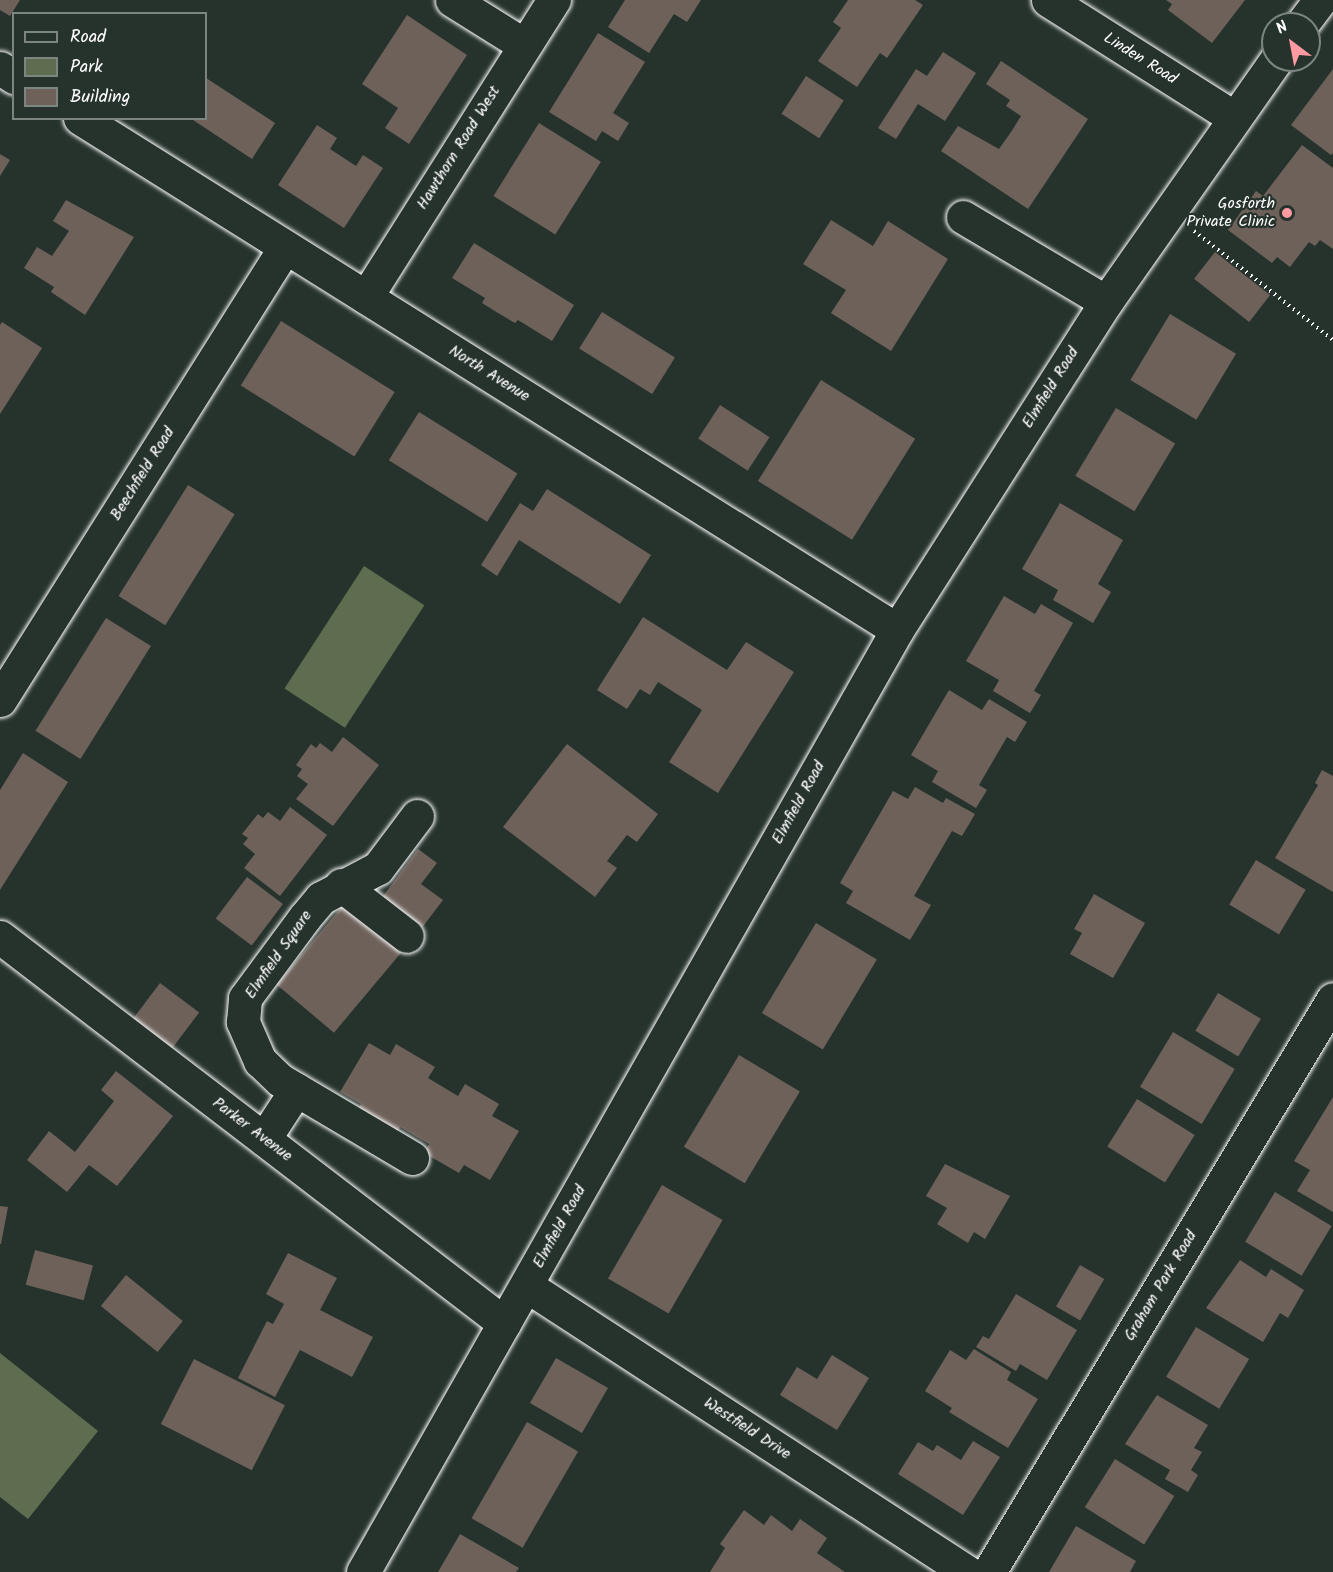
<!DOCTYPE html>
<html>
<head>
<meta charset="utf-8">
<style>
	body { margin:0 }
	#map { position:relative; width:1333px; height:1572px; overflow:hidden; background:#26332d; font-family:Kalam,sans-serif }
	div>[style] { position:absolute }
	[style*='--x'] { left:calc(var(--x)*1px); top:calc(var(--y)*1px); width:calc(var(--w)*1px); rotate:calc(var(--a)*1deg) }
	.green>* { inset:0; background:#5e6d4f; transform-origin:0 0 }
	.building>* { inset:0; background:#6d615a; transform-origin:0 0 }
	.path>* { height:4px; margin-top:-2px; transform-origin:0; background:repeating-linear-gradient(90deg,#fff 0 1.5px,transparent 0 6px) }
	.roads { filter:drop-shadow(0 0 2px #fff) drop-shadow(0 0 2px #fff) }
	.minor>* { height:33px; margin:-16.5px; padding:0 16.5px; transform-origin:16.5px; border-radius:16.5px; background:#26332d }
	.dots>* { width:16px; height:16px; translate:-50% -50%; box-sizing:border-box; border:3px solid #26332d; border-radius:50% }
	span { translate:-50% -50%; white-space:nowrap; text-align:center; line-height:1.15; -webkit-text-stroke:4.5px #26332d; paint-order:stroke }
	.street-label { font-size:16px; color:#fff }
	.poi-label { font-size:16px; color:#fff }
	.right { translate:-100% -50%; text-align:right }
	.legend { position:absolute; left:12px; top:12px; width:195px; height:108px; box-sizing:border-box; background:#26332d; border:2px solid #7d8581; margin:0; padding:8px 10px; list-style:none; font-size:18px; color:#fff }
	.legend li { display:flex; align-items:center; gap:12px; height:30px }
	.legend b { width:30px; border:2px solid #7d8581 }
	.north { position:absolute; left:1261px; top:12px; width:60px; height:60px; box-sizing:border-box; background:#26332d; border:2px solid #7d8581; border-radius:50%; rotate:328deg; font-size:16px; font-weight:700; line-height:24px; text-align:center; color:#fff }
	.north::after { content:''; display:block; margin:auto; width:21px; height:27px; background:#ff9aa2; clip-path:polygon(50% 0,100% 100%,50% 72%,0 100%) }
</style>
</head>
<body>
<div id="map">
	<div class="green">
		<i style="left:364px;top:566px;width:72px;height:146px;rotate:33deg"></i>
		<i style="clip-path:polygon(0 1353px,98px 1431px,28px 1519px,0 1497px)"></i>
	</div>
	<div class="building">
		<i style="clip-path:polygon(0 0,20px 0,10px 16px,0 10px)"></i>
		<i style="clip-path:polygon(625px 0,701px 0,687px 22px,674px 14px,649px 53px,608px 27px)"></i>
		<i style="clip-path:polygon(848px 0,915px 0,923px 5px,887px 58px,880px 53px,857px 87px,818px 61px,841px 28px,833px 22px)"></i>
		<i style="clip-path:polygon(1166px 0,1245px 0,1212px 43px,1168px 10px,1172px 4px)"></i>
		<i style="clip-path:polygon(407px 15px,467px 55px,409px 144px,385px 128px,398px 108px,362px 84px)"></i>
		<i style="clip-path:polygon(598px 33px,645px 62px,613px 113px,629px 123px,618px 141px,602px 131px,596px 141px,549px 112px)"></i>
		<i style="clip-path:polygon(943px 52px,976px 73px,945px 121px,918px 104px,896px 139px,878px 128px,916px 69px,927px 76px)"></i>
		<i style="clip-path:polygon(1001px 61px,1088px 119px,1028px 209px,941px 151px,958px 126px,999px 149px,1011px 132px,1021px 116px,1006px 106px,1010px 100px,986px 84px)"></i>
		<i style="clip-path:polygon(1333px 69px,1333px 153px,1331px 155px,1291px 125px)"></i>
		<i style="left:806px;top:76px;width:45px;height:45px;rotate:33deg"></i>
		<i style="clip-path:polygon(206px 78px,275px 123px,252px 159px,190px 118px,206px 118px)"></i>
		<i style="left:539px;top:123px;width:73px;height:86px;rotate:32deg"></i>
		<i style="clip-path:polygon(317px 125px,337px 138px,330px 149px,356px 166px,363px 155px,383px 168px,344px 228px,278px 185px)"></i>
		<i style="clip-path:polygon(1302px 145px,1333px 168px,1333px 249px,1320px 240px,1315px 246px,1309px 242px,1290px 267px,1277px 257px,1272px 263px,1228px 230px,1256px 191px,1263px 196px)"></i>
		<i style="clip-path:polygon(0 154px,10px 160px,0 176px)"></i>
		<i style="clip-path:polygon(66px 200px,134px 237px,85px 315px,51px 292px,54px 287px,24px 268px,37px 247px,52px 256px,69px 231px,53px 221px)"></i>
		<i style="clip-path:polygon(831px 220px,873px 246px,888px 221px,948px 259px,891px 351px,831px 313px,846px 290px,803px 264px)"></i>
		<i style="clip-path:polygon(474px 243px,574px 305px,552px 341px,518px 320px,515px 323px,498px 313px,482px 303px,485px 298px,452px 278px)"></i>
		<i style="left:1215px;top:252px;width:70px;height:34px;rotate:38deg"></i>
		<i style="left:602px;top:312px;width:86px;height:43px;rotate:32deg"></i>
		<i style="left:1170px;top:314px;width:77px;height:77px;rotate:31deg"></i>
		<i style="left:281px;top:321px;width:134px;height:76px;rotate:32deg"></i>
		<i style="clip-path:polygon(2px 322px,42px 348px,0 414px,0 325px)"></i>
		<i style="left:821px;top:380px;width:111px;height:119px;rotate:32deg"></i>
		<i style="left:720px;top:405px;width:59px;height:40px;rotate:33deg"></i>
		<i style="left:1116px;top:408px;width:69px;height:79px;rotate:31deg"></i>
		<i style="left:419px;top:412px;width:116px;height:57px;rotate:32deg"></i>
		<i style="left:188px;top:485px;width:55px;height:131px;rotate:32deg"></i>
		<i style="clip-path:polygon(547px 489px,651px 555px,620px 604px,519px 540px,497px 576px,481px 565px,520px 503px,533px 511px)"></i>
		<i style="clip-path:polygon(1060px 503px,1123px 540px,1098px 584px,1111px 592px,1093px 623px,1053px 600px,1058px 590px,1022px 569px)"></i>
		<i style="clip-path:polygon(1004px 596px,1035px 614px,1041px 604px,1073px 623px,1034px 691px,1041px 695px,1030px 713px,993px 691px,999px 680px,966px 661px)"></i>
		<i style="clip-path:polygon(643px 617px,727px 670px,746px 642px,794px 672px,718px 793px,669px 762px,702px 710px,658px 682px,650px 695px,640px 689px,627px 709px,597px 690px)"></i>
		<i style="left:106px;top:618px;width:53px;height:133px;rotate:32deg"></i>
		<i style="clip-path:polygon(949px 690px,982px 710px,989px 699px,1027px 722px,1015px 742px,1007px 737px,979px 785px,987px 790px,976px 808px,932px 782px,938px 771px,911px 755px)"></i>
		<i style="clip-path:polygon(343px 737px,379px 765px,333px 826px,296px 799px,308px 784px,297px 776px,302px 769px,296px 765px,311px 744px,316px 748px,320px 743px,332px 752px)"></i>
		<i style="clip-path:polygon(567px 744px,658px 814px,637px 842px,627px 835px,607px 861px,617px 868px,595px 897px,503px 827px)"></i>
		<i style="clip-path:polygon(23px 753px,68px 782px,0 890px,0 790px)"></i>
		<i style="clip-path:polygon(1322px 770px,1333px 776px,1333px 892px,1275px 858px,1318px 785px,1315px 783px)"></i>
		<i style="clip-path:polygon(915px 787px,943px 803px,946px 798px,975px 814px,962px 836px,952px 831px,914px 896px,931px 905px,910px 940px,846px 903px,853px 891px,840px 883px,893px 791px,908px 799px)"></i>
		<i style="clip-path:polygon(290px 807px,327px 835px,280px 896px,244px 868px,255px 854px,243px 844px,248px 838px,242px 834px,258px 814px,263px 818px,268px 812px,280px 821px)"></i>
		<i style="clip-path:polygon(418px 849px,437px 863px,421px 884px,443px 900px,421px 929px,381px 899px)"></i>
		<i style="left:1256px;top:860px;width:58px;height:52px;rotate:31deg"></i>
		<i style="left:247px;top:877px;width:45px;height:52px;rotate:37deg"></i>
		<i style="clip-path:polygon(1094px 894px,1145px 923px,1113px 978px,1070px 954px,1082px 933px,1074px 929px)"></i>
		<i style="left:344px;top:904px;width:75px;height:105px;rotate:40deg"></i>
		<i style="left:816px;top:923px;width:71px;height:105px;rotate:31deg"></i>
		<i style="left:160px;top:983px;width:49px;height:50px;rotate:37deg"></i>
		<i style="left:1218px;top:993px;width:50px;height:44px;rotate:31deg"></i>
		<i style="left:1173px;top:1032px;width:72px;height:64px;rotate:31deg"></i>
		<i style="clip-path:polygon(369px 1043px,390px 1055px,396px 1044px,435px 1067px,428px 1078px,458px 1096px,465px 1084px,499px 1104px,492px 1116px,519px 1131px,490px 1180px,464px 1165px,459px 1173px,424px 1153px,429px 1144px,400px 1127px,395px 1135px,356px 1113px,361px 1104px,340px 1092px)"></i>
		<i style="left:739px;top:1055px;width:71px;height:107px;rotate:31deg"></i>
		<i style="clip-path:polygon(116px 1071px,173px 1116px,117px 1186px,89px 1165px,67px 1192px,27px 1160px,49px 1131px,75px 1152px,114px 1101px,101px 1090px)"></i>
		<i style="clip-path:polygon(1333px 1097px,1333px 1212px,1297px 1191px,1310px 1170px,1294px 1161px)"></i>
		<i style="left:1137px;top:1099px;width:68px;height:56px;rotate:32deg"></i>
		<i style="clip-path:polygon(945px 1164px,1010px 1196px,985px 1239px,974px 1232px,968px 1243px,937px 1224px,947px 1208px,926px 1196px)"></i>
		<i style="left:662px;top:1185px;width:70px;height:108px;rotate:30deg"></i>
		<i style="left:1275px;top:1192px;width:66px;height:58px;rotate:31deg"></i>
		<i style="clip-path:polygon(0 1206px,8px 1207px,1px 1244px,0 1244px)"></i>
		<i style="left:35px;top:1250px;width:60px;height:36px;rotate:15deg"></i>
		<i style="clip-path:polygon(288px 1253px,337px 1278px,320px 1310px,373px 1337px,352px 1377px,300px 1350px,275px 1397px,238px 1378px,267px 1321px,273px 1324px,284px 1304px,266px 1294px)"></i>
		<i style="clip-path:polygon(1240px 1260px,1266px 1277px,1271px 1269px,1304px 1290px,1288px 1318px,1280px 1313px,1263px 1342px,1206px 1308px)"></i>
		<i style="left:1080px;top:1265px;width:28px;height:48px;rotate:30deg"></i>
		<i style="left:126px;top:1275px;width:73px;height:40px;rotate:39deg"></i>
		<i style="clip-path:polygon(1016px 1294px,1077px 1330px,1047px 1380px,1020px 1364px,1016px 1371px,976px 1347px,983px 1336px,989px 1339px)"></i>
		<i style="left:1196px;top:1327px;width:62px;height:58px;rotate:31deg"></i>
		<i style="clip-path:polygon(974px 1349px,1011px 1372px,1007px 1380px,1038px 1399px,1008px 1448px,949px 1412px,952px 1408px,925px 1391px,950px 1350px,966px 1360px)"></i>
		<i style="clip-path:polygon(832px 1355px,869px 1378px,837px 1430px,780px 1395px,797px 1367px,817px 1379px)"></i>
		<i style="left:556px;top:1358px;width:60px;height:52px;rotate:30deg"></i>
		<i style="left:194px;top:1359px;width:102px;height:73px;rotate:27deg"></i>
		<i style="clip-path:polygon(1157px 1395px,1208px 1425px,1194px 1448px,1202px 1452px,1191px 1470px,1198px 1475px,1188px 1492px,1165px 1479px,1170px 1470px,1125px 1444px)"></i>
		<i style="left:527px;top:1422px;width:59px;height:111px;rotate:30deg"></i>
		<i style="clip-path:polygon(973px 1441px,1000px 1457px,963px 1515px,898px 1474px,918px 1442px,933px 1451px,937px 1445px,961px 1460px)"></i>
		<i style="left:1115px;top:1459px;width:70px;height:57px;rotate:32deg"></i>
		<i style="clip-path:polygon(744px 1510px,764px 1525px,771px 1515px,792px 1531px,800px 1519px,827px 1538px,817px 1553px,845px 1572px,710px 1572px,725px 1548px,720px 1544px)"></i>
		<i style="clip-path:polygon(1076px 1526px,1136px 1561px,1130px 1572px,1049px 1572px)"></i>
		<i style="clip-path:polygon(460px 1534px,519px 1568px,516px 1572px,438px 1572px)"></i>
	</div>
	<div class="path">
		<i style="--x:1194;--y:231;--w:177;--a:38.1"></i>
	</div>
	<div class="roads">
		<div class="minor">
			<i style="--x:452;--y:0;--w:85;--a:32"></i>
			<i style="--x:1048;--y:0;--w:219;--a:32.3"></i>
			<i style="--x:1302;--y:24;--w:30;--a:-53"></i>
			<i style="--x:0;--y:68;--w:17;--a:33"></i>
			<i style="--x:80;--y:118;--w:964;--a:32.07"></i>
			<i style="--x:963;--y:217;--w:166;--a:30.7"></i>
			<i style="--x:366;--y:297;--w:352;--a:-57.7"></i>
			<i style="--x:0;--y:700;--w:535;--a:-57.82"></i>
			<i style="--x:341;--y:885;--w:83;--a:37.7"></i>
			<i style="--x:0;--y:937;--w:635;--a:37.45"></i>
			<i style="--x:264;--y:1139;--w:59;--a:-56.9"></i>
			<i style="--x:412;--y:1158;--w:153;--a:-149.4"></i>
			<i style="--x:280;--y:1080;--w:28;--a:-136"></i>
			<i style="--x:260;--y:1061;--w:43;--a:-113.6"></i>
			<i style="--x:243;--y:1022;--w:24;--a:-85"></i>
			<i style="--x:245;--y:998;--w:101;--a:-53.5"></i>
			<i style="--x:305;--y:917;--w:25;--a:-50"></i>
			<i style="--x:321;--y:898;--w:64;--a:-27.8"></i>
			<i style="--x:378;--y:868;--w:65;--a:-53.1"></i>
			<i style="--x:527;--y:1286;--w:525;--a:33.02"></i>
			<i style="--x:363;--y:1572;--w:1083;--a:-60.45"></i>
			<i style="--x:897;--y:630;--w:389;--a:-57.5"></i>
			<i style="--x:1106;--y:302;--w:296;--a:-54.9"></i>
			<i style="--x:989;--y:1572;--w:668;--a:-59.02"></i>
		</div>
	</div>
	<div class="dots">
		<i style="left:1287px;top:213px;background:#ff9aa2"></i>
	</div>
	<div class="street-label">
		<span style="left:1140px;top:59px;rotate:32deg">Linden Road</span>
		<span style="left:459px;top:148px;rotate:-58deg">Hawthorn Road West</span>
		<span style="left:489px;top:374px;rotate:32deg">North Avenue</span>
		<span style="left:1051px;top:388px;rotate:-58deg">Elmfield Road</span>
		<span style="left:143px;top:474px;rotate:-58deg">Beechfield Road</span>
		<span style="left:799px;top:803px;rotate:-61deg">Elmfield Road</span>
		<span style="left:279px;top:955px;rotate:-55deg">Elmfield Square</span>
		<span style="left:252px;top:1130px;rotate:37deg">Parker Avenue</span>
		<span style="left:560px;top:1227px;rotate:-61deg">Elmfield Road</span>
		<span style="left:1161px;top:1286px;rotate:-59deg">Graham Park Road</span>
		<span style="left:747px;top:1429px;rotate:33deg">Westfield Drive</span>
	</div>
	<div class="poi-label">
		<span class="right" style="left:1275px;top:213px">Gosforth<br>Private Clinic</span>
	</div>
	<ul class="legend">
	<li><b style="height:8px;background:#26332d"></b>Road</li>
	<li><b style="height:16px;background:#5e6d4f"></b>Park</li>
	<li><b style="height:16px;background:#6d615a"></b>Building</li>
	</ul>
	<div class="north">N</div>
</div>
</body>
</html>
